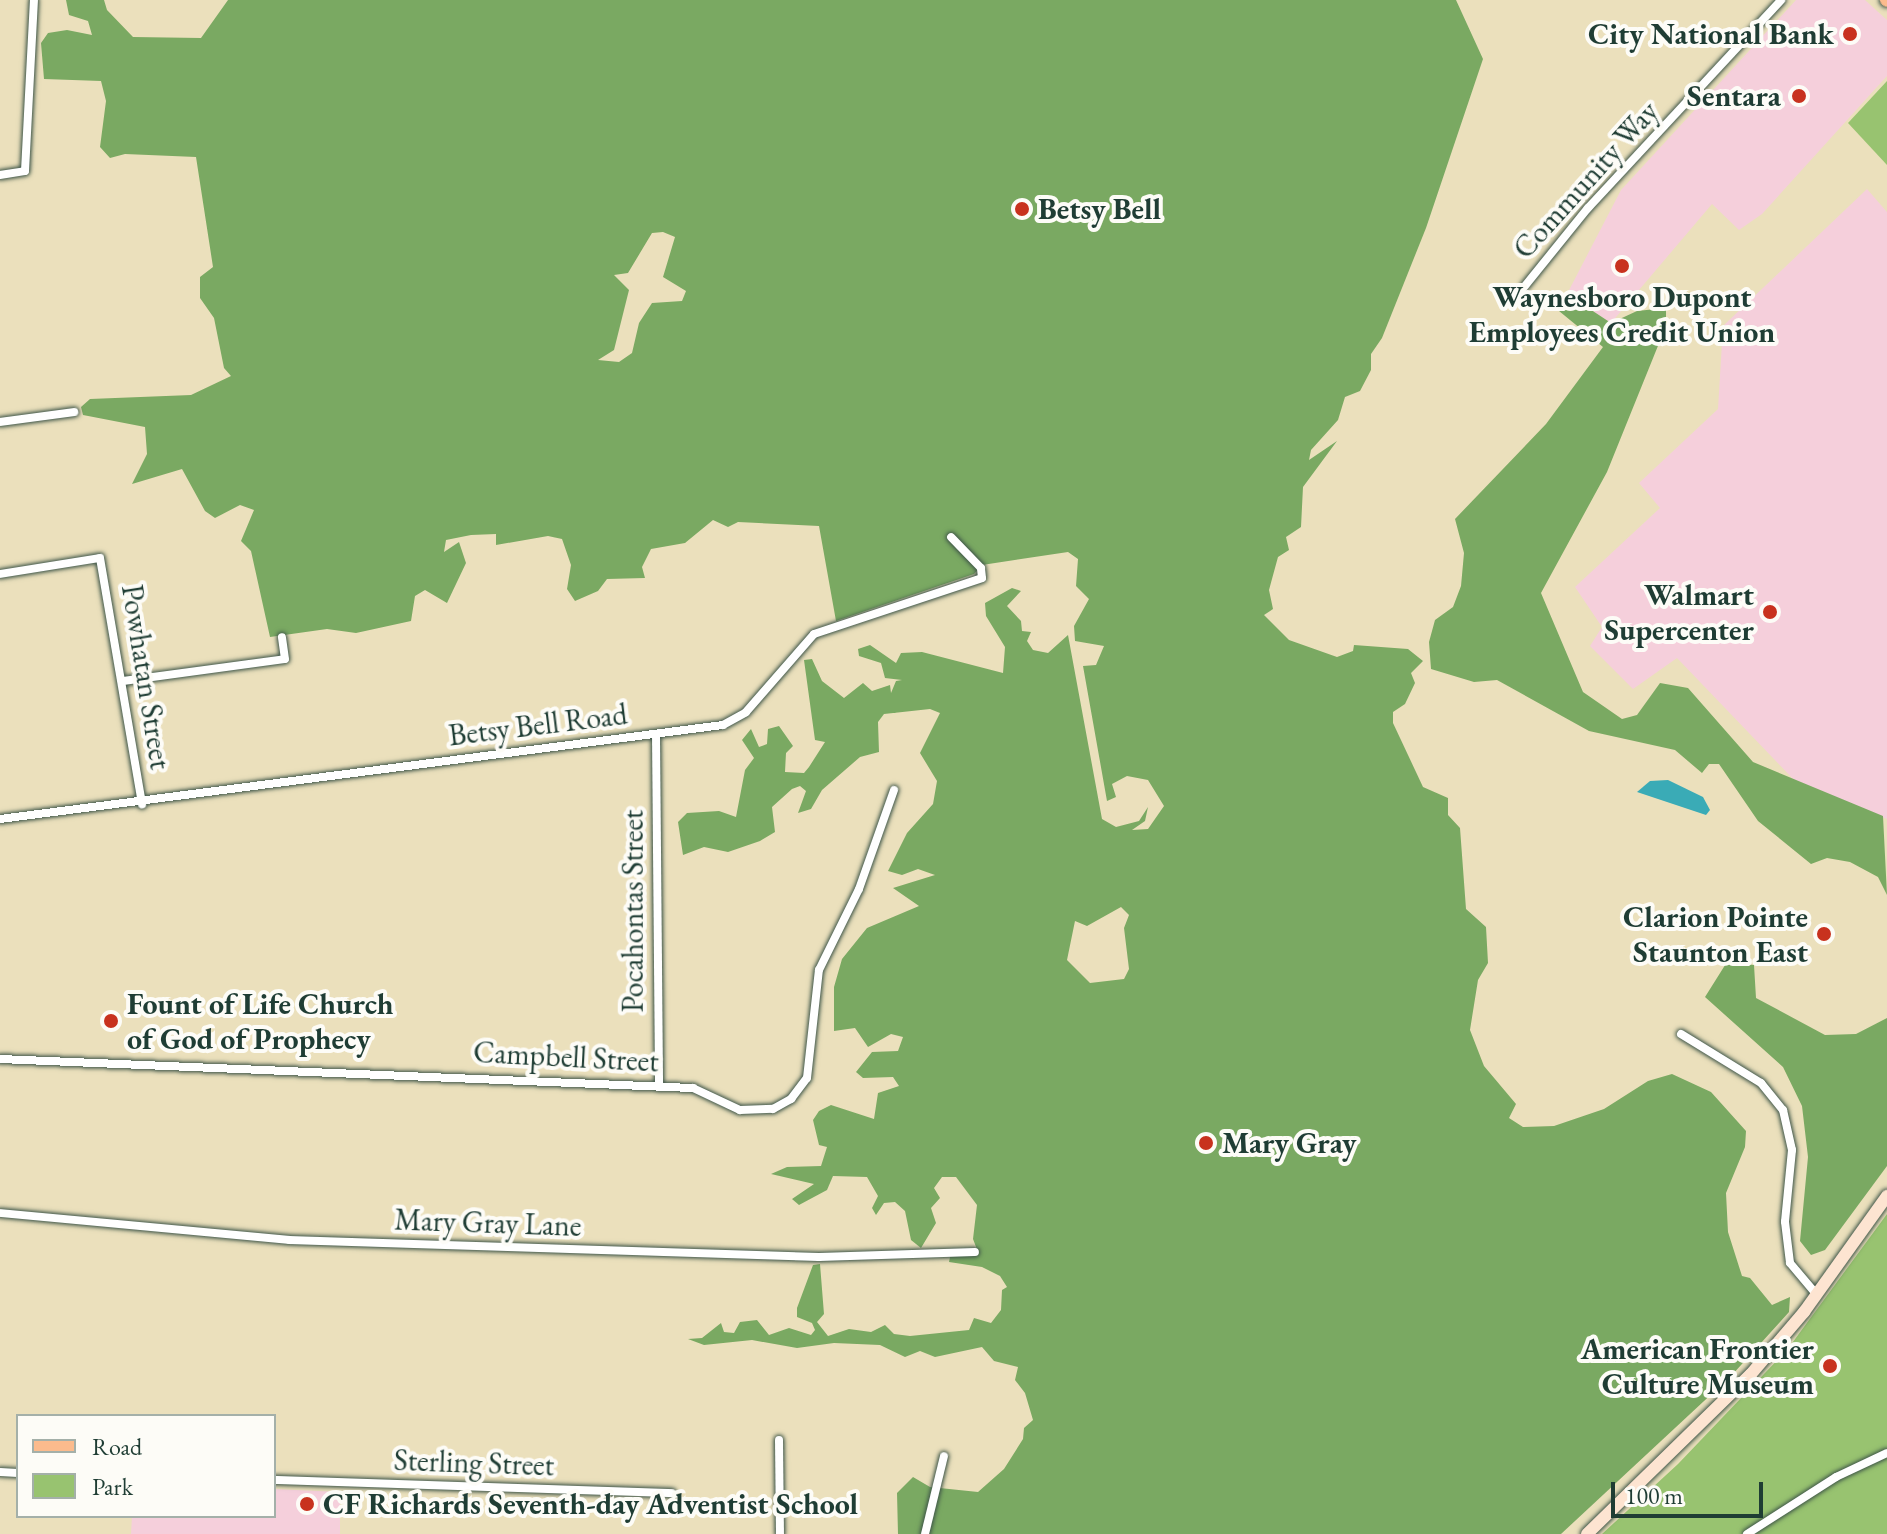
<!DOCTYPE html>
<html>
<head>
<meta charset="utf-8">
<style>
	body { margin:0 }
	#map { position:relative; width:1887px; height:1534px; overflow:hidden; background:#ebe0bc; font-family:"EB Garamond",serif }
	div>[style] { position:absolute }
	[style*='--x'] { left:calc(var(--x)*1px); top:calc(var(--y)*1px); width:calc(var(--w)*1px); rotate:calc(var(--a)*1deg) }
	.built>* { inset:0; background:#f5cfdb }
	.green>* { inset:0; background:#98c370 }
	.forest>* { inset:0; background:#7aa962 }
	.water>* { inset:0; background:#3aabb6 }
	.roads { filter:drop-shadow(0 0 2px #3e5548) drop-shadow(0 0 2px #3e5548) }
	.street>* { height:8px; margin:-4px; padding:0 4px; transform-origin:4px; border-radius:4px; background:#fff }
	.secondary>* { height:12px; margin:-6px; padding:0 6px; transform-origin:6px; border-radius:6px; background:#fde4d1 }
	.primary>* { height:12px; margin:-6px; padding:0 6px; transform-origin:6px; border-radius:6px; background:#fbbb8d }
	.dots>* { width:22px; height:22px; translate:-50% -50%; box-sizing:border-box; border:4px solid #fdfcf7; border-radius:50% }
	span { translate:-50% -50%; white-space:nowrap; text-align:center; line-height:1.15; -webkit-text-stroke:8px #fdfcf7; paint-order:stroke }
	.poi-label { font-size:30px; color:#1f3d34; font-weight:700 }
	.right { translate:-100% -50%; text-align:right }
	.left { translate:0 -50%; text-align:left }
	.street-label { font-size:30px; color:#1f3d34 }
	.legend { position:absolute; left:16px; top:1414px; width:260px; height:104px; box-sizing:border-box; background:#fdfcf7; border:2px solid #a4b0a9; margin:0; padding:10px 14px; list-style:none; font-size:24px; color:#1f3d34 }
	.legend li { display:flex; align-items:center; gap:16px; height:40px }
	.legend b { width:40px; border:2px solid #a4b0a9 }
	.scale { position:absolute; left:1611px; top:1482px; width:152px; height:36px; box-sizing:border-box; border:4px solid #1f3d34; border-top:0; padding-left:10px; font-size:24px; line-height:28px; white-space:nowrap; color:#1f3d34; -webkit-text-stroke:6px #fdfcf7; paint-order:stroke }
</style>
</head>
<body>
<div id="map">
	<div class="built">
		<i style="clip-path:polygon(1796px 0,1865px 0,1887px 20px,1887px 76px,1762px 214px,1739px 230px,1712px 204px,1611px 323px,1567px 294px,1621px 190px)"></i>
		<i style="clip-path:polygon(1867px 189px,1887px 212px,1887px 819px,1796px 782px,1677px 658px,1633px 689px,1590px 646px,1602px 627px,1575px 587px,1660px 508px,1639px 483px,1718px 409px,1723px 326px)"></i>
		<i style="clip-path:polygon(274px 1489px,340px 1492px,340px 1534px,131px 1534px,132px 1516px,274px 1516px)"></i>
	</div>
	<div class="green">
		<i style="clip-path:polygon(1887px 81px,1887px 165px,1848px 123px)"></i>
		<i style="clip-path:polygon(1887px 1214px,1887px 1534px,1602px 1534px,1678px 1464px,1787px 1350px)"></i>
	</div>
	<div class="forest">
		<i style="clip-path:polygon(evenodd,66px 0,104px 0,107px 10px,133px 37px,201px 38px,228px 0,1456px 0,1483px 59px,1426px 228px,1382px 338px,1371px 354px,1371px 370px,1360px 391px,1345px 397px,1338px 420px,1311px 450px,1309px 460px,1337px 441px,1303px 487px,1301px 527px,1286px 537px,1289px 550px,1278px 557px,1269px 590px,1273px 609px,1264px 615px,1289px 640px,1337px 657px,1353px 651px,1354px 645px,1408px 649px,1423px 661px,1411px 673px,1415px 683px,1405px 704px,1393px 712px,1393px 723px,1423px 787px,1448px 798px,1448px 815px,1460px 828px,1466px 909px,1486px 927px,1488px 963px,1478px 980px,1470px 1030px,1484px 1066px,1516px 1104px,1509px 1118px,1523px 1127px,1554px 1126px,1604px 1109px,1648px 1081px,1672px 1074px,1711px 1092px,1746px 1131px,1745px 1147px,1726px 1193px,1728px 1232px,1742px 1276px,1750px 1278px,1772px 1305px,1790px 1297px,1789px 1312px,1732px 1375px,1561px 1534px,898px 1534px,897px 1493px,913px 1477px,930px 1487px,978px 1492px,1004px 1469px,1023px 1439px,1024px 1428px,1033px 1420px,1025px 1393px,1015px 1380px,1018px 1367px,994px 1361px,982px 1347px,935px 1357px,920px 1351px,905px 1357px,880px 1345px,834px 1343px,797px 1348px,752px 1340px,704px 1345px,688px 1339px,702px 1338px,721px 1323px,724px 1332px,734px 1333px,740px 1322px,757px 1320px,769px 1335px,789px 1328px,811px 1335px,815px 1330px,812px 1323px,797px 1317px,797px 1308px,813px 1265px,820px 1264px,824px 1314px,817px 1322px,828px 1336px,849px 1329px,871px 1332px,885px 1325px,894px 1334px,910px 1336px,969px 1330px,974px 1318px,991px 1323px,1001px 1310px,1002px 1290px,1007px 1287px,1000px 1276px,982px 1267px,949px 1262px,950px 1257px,978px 1252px,973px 1239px,977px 1205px,956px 1177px,942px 1177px,934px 1188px,940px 1198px,931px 1208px,936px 1223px,921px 1248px,911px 1240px,905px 1211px,895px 1202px,884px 1203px,876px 1215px,872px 1208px,878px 1196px,867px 1177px,833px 1176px,827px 1190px,799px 1205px,792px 1199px,814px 1184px,771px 1174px,787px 1167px,821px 1166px,827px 1147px,819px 1145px,813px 1120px,819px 1111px,831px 1105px,874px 1119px,878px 1093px,899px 1086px,893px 1077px,863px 1078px,856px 1072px,872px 1052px,898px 1051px,903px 1037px,891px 1034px,868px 1047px,855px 1028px,834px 1031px,834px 987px,842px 959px,867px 928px,919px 906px,893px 888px,935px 875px,918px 869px,902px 875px,888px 871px,907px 833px,933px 804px,937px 781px,920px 753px,940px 713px,930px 709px,884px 714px,878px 722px,879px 752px,860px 757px,822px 790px,811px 809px,798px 813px,806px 791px,800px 786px,792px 789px,772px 807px,775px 832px,760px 841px,728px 852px,704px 847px,683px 855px,678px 822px,687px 813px,719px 811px,736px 817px,745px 770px,754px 758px,742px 740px,751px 729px,759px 747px,767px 744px,768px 729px,779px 726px,793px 746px,786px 753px,785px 772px,804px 773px,809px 767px,825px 742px,815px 740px,804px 660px,812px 659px,822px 681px,844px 698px,863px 683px,872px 691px,890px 685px,891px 693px,896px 681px,902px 680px,885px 678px,881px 663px,859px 656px,858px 649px,870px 645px,896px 663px,901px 653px,922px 652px,1003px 673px,1005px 647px,986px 616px,985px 603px,1012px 588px,1021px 591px,1007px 606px,1021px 621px,1022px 631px,1031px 632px,1027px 641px,1033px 650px,1048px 653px,1068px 635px,1102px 819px,1116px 827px,1139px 821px,1148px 807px,1145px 821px,1132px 830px,1148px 829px,1164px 806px,1148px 780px,1127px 776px,1112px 784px,1116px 797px,1107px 801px,1083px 666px,1096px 665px,1104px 646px,1075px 641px,1074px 626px,1089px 599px,1076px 586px,1078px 559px,1068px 552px,982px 565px,974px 574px,836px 621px,819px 526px,738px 522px,728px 527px,713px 520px,685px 543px,651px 549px,642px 567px,645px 578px,607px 579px,598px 591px,575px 601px,567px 589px,571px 565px,562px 539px,548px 536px,496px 545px,496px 534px,471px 535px,446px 540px,444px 552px,459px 542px,466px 563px,447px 603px,425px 590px,415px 596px,411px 621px,356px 633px,327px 629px,270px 637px,251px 551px,241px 541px,254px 510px,240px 505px,215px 518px,205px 511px,182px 469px,132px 484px,147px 454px,145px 427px,83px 415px,81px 407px,90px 399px,191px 395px,231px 376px,224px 368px,214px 318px,200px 298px,200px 277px,213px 267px,196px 157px,125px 154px,110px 158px,100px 147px,106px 101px,101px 81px,44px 79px,41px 43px,48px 33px,67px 30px,92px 35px,88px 21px,69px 15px,66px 0,663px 232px,675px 237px,663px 277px,686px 291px,682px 301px,652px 303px,639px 323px,632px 353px,619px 362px,598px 360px,614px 350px,629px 290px,614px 275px,628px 273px,652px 233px,663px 232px,66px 0,1121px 907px,1129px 915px,1124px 928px,1129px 969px,1124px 979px,1090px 983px,1067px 960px,1075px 921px,1087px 926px,1121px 907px)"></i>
		<i style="clip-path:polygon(1552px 292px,1567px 294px,1611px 323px,1637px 311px,1666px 308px,1666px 326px,1607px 472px,1541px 593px,1583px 692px,1622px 719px,1637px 715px,1660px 683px,1688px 688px,1753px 762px,1883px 816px,1887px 895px,1878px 877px,1850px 862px,1827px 858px,1811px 864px,1758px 821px,1719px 764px,1709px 764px,1702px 773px,1675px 750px,1589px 731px,1497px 680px,1474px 682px,1431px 669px,1429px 642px,1435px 620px,1453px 607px,1461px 586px,1464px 553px,1455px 519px,1546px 424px,1603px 347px,1559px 311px)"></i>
		<i style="clip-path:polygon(1727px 962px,1754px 965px,1756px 998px,1825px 1035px,1856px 1034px,1887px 1018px,1887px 1166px,1825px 1250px,1811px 1255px,1800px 1241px,1808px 1157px,1802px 1106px,1783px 1067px,1705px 997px)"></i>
	</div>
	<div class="water">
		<i style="clip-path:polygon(1668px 780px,1703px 797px,1710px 810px,1706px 815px,1637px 792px,1650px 781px)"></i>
	</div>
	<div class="roads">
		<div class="street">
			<i style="--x:0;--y:175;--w:25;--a:-9"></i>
			<i style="--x:25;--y:171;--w:171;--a:-87"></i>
			<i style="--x:1525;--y:286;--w:100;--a:-51.1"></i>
			<i style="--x:1588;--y:208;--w:284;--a:-47.1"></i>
			<i style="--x:0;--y:422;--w:75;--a:-7.7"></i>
			<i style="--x:0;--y:574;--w:101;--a:-9.1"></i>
			<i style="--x:100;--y:558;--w:250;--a:80.3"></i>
			<i style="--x:123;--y:681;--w:163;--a:-7.7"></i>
			<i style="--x:285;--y:659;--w:22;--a:-98"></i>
			<i style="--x:656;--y:735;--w:352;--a:89.5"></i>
			<i style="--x:0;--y:819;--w:729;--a:-7.41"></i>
			<i style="--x:723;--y:725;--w:26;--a:-29"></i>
			<i style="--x:746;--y:712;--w:103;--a:-48.9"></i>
			<i style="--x:814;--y:634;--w:177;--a:-18.4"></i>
			<i style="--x:982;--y:578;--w:10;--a:-96"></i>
			<i style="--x:981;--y:568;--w:43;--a:-134.1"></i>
			<i style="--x:1681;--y:1034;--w:94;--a:31.5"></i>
			<i style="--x:1761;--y:1083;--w:35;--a:51"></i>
			<i style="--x:1783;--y:1110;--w:41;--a:77.3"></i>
			<i style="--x:1792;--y:1150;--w:72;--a:95.6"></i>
			<i style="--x:1785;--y:1222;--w:41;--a:83"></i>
			<i style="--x:1790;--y:1263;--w:42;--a:49.8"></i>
			<i style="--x:0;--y:1059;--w:694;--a:2.4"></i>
			<i style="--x:693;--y:1088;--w:52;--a:25.1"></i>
			<i style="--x:740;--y:1110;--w:33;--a:-2"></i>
			<i style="--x:773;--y:1109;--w:21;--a:-29"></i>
			<i style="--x:791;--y:1099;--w:26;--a:-53"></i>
			<i style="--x:807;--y:1078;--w:109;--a:-83.7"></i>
			<i style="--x:819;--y:970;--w:90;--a:-63.7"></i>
			<i style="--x:859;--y:889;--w:105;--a:-70.5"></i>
			<i style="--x:0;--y:1213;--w:290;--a:5.3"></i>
			<i style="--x:289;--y:1240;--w:530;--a:1.84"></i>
			<i style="--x:819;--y:1257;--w:156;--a:-1.8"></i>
			<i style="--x:779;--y:1440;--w:94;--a:89.4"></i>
			<i style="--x:0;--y:1472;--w:18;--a:3"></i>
			<i style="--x:274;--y:1480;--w:398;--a:1.9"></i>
			<i style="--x:925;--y:1534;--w:80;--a:-76.3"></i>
			<i style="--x:1747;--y:1534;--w:106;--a:-32.6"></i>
			<i style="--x:1836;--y:1477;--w:56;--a:-25.2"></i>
		</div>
		<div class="secondary">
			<i style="--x:1587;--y:1534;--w:229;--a:-44.3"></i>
			<i style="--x:1751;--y:1374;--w:82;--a:-49.5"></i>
			<i style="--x:1804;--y:1312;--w:143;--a:-54.4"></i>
		</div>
		<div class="primary">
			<i style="--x:1886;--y:0;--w:1;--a:45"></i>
		</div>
	</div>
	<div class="dots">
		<i style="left:1850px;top:34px;background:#c8321e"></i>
		<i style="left:1799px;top:96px;background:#c8321e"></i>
		<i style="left:1022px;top:209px;background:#c8321e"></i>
		<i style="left:1622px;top:266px;background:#c8321e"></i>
		<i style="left:1770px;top:612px;background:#c8321e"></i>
		<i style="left:1824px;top:934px;background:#c8321e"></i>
		<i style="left:111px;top:1021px;background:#c8321e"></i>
		<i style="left:1206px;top:1143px;background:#c8321e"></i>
		<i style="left:1830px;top:1366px;background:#c8321e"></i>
		<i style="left:307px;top:1504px;background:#c8321e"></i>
	</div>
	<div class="poi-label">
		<span class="right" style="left:1834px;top:34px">City National Bank</span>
		<span class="right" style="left:1781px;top:96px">Sentara</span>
		<span class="left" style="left:1038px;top:209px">Betsy Bell</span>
		<span style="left:1622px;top:314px">Waynesboro Dupont<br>Employees Credit Union</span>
		<span class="right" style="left:1754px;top:612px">Walmart<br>Supercenter</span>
		<span class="right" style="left:1808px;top:934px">Clarion Pointe<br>Staunton East</span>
		<span class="left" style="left:127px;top:1021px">Fount of Life Church<br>of God of Prophecy</span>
		<span class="left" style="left:1222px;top:1143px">Mary Gray</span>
		<span class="right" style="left:1814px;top:1366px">American Frontier<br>Culture Museum</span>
		<span class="left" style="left:323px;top:1504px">CF Richards Seventh-day Adventist School</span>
	</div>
	<div class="street-label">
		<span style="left:1586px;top:180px;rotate:-48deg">Community Way</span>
		<span style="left:146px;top:677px;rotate:81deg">Powhatan Street</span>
		<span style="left:538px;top:725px;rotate:-7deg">Betsy Bell Road</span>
		<span style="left:633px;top:911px;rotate:-90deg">Pocahontas Street</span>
		<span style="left:566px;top:1057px;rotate:3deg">Campbell Street</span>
		<span style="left:488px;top:1223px;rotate:2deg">Mary Gray Lane</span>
		<span style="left:474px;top:1463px;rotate:2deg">Sterling Street</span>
	</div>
	<ul class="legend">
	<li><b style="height:10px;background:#fbbb8d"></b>Road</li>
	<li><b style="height:22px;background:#98c370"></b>Park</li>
	</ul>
	<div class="scale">100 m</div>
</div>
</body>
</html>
